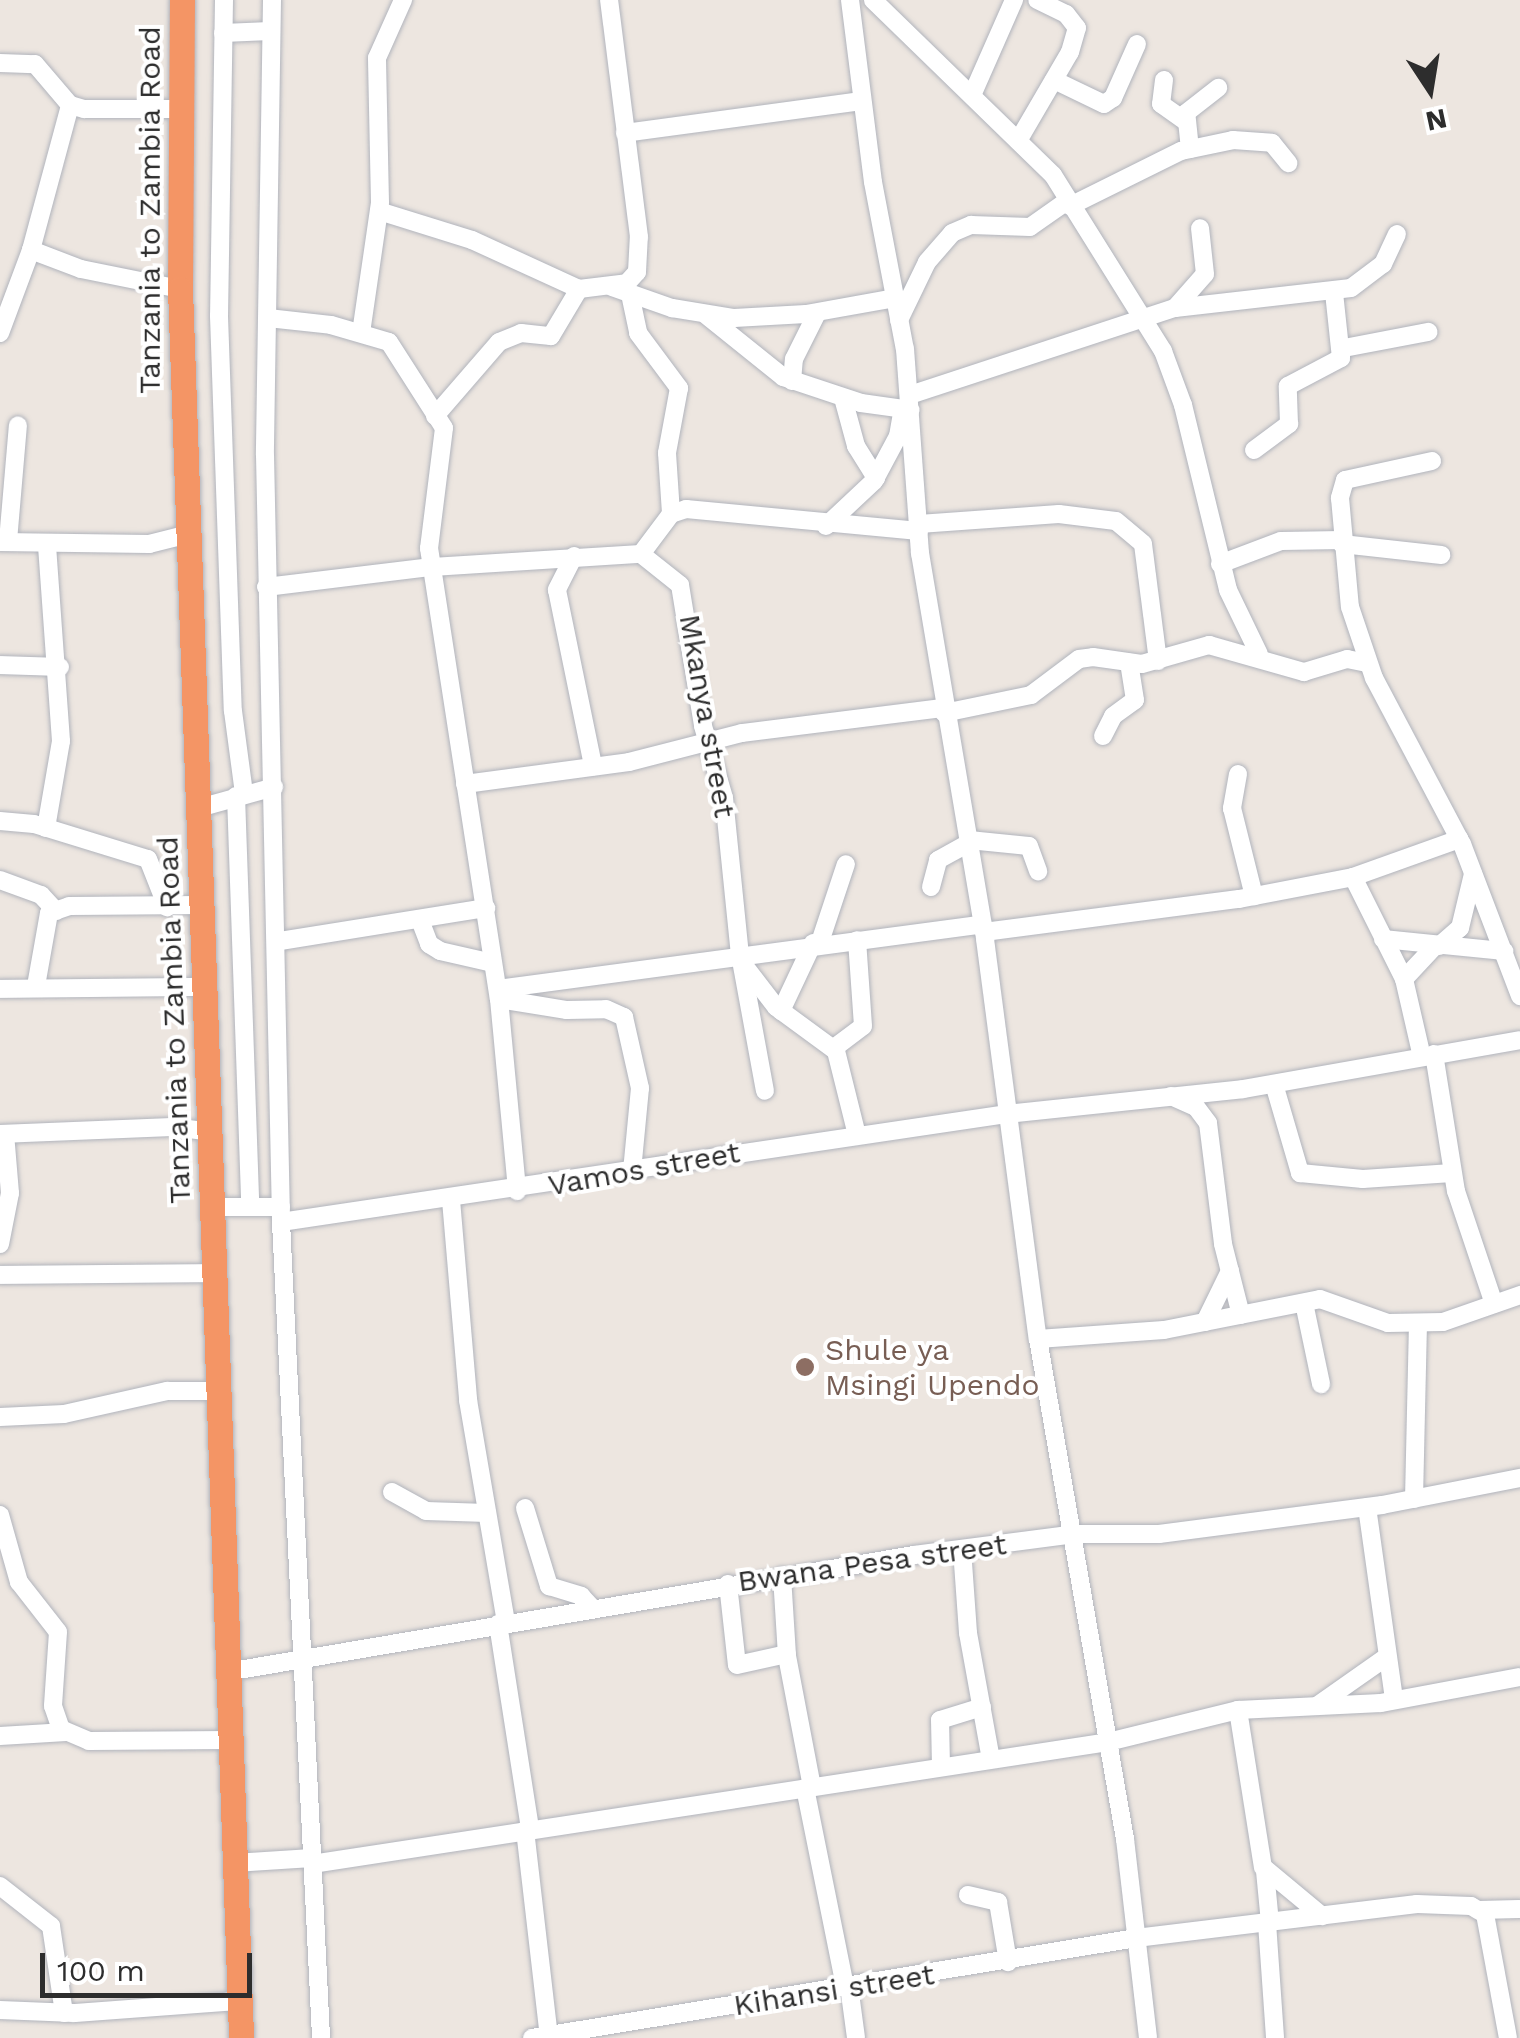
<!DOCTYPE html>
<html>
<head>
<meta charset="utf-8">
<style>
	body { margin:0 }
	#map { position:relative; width:1520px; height:2038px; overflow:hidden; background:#ede6e0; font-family:"Work Sans",sans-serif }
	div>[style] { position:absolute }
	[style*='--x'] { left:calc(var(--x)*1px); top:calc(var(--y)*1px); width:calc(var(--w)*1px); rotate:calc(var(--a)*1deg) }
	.roads { filter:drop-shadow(0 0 2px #b1b4bc) drop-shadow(0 0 2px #b1b4bc) }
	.minor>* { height:18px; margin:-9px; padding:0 9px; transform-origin:9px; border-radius:9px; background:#fff }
	.highway>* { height:25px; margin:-12.5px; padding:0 12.5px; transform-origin:12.5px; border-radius:12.5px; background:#f49565 }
	.dots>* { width:28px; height:28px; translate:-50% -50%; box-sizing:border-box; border:5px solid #fff; border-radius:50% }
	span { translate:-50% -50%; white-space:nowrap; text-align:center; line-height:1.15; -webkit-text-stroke:8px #fff; paint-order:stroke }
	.street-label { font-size:30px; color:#2d2d2d }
	.education-label { font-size:30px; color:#785e54 }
	.left { translate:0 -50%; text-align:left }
	.north { position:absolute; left:1380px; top:40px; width:100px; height:100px; -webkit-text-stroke:8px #fff; paint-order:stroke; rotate:168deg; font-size:28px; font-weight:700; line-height:40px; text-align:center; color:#2d2d2d }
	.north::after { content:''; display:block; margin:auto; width:35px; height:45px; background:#2d2d2d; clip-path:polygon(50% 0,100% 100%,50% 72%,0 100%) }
	.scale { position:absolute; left:40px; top:1953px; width:212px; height:45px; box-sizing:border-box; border:5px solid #2d2d2d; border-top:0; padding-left:12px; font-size:30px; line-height:35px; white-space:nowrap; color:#2d2d2d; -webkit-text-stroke:8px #fff; paint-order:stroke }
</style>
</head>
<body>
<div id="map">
	<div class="roads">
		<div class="minor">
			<i style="--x:224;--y:0;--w:316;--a:90.9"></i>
			<i style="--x:219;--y:316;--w:395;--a:88"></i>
			<i style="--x:233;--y:711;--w:83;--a:82.4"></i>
			<i style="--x:272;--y:0;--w:455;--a:90.9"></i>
			<i style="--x:265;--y:455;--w:767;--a:88.8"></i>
			<i style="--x:281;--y:1222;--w:817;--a:87.19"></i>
			<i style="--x:850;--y:0;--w:183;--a:82.8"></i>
			<i style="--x:873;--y:182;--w:170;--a:79.2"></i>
			<i style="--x:905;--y:349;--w:205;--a:85.8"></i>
			<i style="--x:920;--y:553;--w:391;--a:80.4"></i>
			<i style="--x:985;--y:939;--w:403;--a:82.5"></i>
			<i style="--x:1038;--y:1339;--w:508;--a:80.13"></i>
			<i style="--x:1125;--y:1839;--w:200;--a:83.4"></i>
			<i style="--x:873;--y:0;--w:251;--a:44.2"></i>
			<i style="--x:1053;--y:175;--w:208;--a:58"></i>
			<i style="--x:1163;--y:351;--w:58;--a:69.7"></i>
			<i style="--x:1183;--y:405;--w:190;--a:76.3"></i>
			<i style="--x:1228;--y:590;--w:71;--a:64.2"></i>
			<i style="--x:223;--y:33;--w:47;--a:-2.4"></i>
			<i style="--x:0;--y:63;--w:35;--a:2"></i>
			<i style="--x:35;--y:64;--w:54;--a:49.5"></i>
			<i style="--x:70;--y:105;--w:15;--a:16"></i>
			<i style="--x:84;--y:109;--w:95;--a:0"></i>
			<i style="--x:1054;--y:80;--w:55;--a:25.6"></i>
			<i style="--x:1104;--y:104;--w:11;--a:-34"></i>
			<i style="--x:1113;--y:98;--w:59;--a:-66"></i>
			<i style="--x:1164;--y:80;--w:24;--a:97"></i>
			<i style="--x:1161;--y:104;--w:28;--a:35"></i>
			<i style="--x:973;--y:93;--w:102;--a:-66.2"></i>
			<i style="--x:625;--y:133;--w:239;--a:-7.7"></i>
			<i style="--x:1018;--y:141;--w:103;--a:-59.7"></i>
			<i style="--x:1070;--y:52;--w:25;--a:-74"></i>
			<i style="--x:1077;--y:28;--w:18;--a:-128"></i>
			<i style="--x:1066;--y:14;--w:32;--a:-154"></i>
			<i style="--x:1190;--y:149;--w:36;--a:-96"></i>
			<i style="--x:1186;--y:113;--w:41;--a:-38"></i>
			<i style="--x:1070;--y:206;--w:124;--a:-26.4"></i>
			<i style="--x:1181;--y:151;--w:53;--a:-11.9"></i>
			<i style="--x:1233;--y:140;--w:39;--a:4"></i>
			<i style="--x:1272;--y:143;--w:26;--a:51"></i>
			<i style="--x:379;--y:211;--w:97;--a:17.3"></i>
			<i style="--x:472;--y:240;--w:118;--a:24.6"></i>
			<i style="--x:31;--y:250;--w:53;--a:20.8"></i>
			<i style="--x:81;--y:269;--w:101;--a:11.4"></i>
			<i style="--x:612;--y:287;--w:64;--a:19.3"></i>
			<i style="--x:672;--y:308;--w:63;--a:9.2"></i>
			<i style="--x:734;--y:318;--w:72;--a:-3.2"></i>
			<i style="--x:806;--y:314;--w:90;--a:-10.2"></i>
			<i style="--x:630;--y:294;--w:40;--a:78"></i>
			<i style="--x:638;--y:333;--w:69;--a:53.3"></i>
			<i style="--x:679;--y:388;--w:66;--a:100.5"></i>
			<i style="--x:667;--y:453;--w:61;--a:86.2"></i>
			<i style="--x:1175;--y:308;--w:45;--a:-48.6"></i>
			<i style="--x:1205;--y:274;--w:46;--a:-96.2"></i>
			<i style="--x:706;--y:315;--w:99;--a:38.8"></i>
			<i style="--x:783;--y:377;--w:82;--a:18.4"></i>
			<i style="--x:861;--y:403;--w:50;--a:8"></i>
			<i style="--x:268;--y:318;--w:63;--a:6.3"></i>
			<i style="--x:331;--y:325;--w:60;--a:16.3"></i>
			<i style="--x:389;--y:342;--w:102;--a:57.4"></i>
			<i style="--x:444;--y:428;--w:121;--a:97.1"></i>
			<i style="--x:429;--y:548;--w:456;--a:81.2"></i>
			<i style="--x:499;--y:999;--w:193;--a:84.6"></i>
			<i style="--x:899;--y:320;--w:64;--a:-64.2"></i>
			<i style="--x:927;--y:262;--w:38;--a:-49"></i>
			<i style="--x:952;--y:233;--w:21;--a:-23"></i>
			<i style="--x:971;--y:225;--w:59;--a:1.9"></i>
			<i style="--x:1030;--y:227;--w:45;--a:-35.1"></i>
			<i style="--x:0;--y:333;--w:89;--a:-69.5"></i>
			<i style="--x:31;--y:250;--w:150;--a:-74.9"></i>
			<i style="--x:361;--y:333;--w:131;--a:-81.7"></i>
			<i style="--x:380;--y:203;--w:145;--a:-91.2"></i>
			<i style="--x:377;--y:58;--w:64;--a:-65.9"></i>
			<i style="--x:1344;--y:348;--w:86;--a:-10.8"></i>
			<i style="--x:792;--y:381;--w:22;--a:-85"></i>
			<i style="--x:794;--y:359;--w:51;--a:-63.4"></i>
			<i style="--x:910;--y:395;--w:279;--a:-18.2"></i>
			<i style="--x:1175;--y:308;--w:177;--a:-6.5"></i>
			<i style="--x:1351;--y:288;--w:40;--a:-37"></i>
			<i style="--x:1383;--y:264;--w:33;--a:-65"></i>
			<i style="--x:843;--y:398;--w:50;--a:74.8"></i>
			<i style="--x:856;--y:446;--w:38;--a:58"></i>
			<i style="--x:435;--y:416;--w:98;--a:-49.1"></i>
			<i style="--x:499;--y:342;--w:24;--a:-22"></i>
			<i style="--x:521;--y:333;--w:30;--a:6"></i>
			<i style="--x:551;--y:336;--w:55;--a:-59.2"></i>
			<i style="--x:579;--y:289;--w:48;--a:-7.1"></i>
			<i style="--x:627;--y:283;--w:15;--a:-48"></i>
			<i style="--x:637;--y:272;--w:35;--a:-87"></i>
			<i style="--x:639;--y:237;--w:239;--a:-97.2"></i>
			<i style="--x:1254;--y:450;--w:44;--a:-36.6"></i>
			<i style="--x:1289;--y:424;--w:38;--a:-92"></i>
			<i style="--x:1288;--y:386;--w:60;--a:-27.8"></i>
			<i style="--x:1341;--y:358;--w:66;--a:-96.1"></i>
			<i style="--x:1432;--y:461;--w:89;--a:167.7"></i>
			<i style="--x:1345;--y:480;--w:19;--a:106"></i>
			<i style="--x:1340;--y:498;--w:109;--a:84.8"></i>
			<i style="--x:1350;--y:607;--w:75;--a:71.3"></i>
			<i style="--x:1374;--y:678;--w:188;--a:62.1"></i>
			<i style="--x:1462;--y:844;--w:163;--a:69.1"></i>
			<i style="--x:919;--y:524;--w:140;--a:-4.1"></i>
			<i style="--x:1059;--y:514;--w:57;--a:7"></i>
			<i style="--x:1116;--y:521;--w:35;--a:40"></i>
			<i style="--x:1143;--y:544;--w:118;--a:82.7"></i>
			<i style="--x:826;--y:526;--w:66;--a:-43.2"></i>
			<i style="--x:874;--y:481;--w:51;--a:-61.9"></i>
			<i style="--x:898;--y:436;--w:27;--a:-80"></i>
			<i style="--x:8;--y:541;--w:116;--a:-85.1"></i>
			<i style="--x:0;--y:542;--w:149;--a:0.8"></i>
			<i style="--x:149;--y:544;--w:41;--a:-14"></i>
			<i style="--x:1342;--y:544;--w:100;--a:6.3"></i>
			<i style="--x:641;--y:554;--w:50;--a:-53.1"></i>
			<i style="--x:671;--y:514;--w:16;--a:-18"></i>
			<i style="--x:686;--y:509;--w:234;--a:5.4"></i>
			<i style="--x:574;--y:556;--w:38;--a:117"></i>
			<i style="--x:557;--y:590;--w:180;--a:78.4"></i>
			<i style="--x:1220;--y:564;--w:65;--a:-20.7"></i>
			<i style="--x:1281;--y:541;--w:61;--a:-0.9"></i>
			<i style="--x:266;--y:587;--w:167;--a:-6.9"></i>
			<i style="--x:432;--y:567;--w:209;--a:-3.6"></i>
			<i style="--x:641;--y:554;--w:50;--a:38.5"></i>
			<i style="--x:680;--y:585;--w:143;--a:80.7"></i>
			<i style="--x:703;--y:726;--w:75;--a:73.7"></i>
			<i style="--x:724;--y:798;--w:158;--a:84.2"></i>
			<i style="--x:740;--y:955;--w:138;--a:79.6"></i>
			<i style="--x:0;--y:665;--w:60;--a:1.9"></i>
			<i style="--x:944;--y:713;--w:89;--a:-11.7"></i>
			<i style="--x:1031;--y:695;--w:60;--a:-36.9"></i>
			<i style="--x:1079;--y:659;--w:14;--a:-8"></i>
			<i style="--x:1093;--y:657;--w:49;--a:8.1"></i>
			<i style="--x:1142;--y:664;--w:70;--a:-15.8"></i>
			<i style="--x:1209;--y:645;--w:99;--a:15.9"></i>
			<i style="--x:1304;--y:672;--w:45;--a:-16.8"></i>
			<i style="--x:1347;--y:659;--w:20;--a:11"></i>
			<i style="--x:1103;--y:736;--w:22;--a:-63"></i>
			<i style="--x:1113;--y:716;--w:27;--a:-36"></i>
			<i style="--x:1135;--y:700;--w:38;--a:-99"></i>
			<i style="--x:1238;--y:774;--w:35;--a:100"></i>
			<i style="--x:1232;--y:808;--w:91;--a:76"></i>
			<i style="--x:465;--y:784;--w:165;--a:-7.6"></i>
			<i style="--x:629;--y:762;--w:117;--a:-14.4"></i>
			<i style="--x:742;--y:733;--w:203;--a:-7.1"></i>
			<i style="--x:236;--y:796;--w:410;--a:88"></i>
			<i style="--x:199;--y:808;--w:78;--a:-15.6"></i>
			<i style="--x:0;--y:821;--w:34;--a:5"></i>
			<i style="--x:34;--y:824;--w:119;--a:17.1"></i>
			<i style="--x:148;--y:859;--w:52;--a:68.4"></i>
			<i style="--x:46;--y:828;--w:88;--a:-80.2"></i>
			<i style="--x:61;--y:741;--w:197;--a:-94.1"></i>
			<i style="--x:969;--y:840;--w:60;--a:5.7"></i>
			<i style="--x:1029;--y:846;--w:27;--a:70"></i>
			<i style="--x:1353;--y:877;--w:114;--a:63.4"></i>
			<i style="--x:1404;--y:979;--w:80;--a:77"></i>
			<i style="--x:0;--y:880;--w:44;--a:20.1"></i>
			<i style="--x:41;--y:895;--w:22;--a:47"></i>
			<i style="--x:931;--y:887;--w:28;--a:-75"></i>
			<i style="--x:938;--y:860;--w:35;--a:-29"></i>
			<i style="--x:420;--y:920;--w:26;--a:69"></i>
			<i style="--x:429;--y:944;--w:13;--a:32"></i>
			<i style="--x:440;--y:951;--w:54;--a:12.8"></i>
			<i style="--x:984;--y:932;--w:257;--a:-7.4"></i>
			<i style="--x:1239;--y:899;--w:116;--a:-10.9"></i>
			<i style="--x:1353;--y:877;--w:113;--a:-19.7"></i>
			<i style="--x:1383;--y:939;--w:122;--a:5.7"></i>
			<i style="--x:280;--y:941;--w:209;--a:-9.1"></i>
			<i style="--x:820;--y:942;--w:82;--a:-71.6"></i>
			<i style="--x:1439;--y:946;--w:28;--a:-41"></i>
			<i style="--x:1460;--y:928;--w:56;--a:-76.5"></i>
			<i style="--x:743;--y:964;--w:54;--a:52.5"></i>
			<i style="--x:776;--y:1007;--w:74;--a:36.3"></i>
			<i style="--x:836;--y:1051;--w:87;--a:76"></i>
			<i style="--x:1404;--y:979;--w:45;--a:-46.8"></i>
			<i style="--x:36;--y:986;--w:74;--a:-79.9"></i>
			<i style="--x:49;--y:913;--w:21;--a:-19"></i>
			<i style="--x:69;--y:906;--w:131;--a:-0.4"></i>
			<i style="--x:0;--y:989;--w:204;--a:-0.6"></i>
			<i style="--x:498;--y:989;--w:489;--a:-7.6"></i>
			<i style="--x:499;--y:999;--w:69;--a:9.2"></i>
			<i style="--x:567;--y:1010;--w:39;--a:-1"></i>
			<i style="--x:606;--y:1009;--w:20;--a:24"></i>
			<i style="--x:624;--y:1017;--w:73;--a:77.3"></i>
			<i style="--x:640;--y:1088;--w:83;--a:95.5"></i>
			<i style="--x:781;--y:1011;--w:75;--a:-64.8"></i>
			<i style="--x:834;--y:1048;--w:36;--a:-37"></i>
			<i style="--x:863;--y:1026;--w:86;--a:-94"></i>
			<i style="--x:1434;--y:1054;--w:139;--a:80.9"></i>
			<i style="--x:1456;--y:1191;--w:119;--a:71.4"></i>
			<i style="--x:1274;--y:1084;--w:93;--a:73.7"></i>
			<i style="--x:1300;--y:1173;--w:63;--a:5.4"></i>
			<i style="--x:1363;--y:1179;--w:89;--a:-3.9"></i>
			<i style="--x:1171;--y:1096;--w:27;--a:24"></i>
			<i style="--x:1196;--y:1107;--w:20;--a:53"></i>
			<i style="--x:1208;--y:1123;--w:122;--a:82.9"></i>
			<i style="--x:1223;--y:1244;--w:73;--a:75.8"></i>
			<i style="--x:0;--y:1134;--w:172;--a:-2.3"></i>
			<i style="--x:172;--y:1127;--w:40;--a:7.1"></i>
			<i style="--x:451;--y:1200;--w:201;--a:85.1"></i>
			<i style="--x:468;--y:1400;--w:226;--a:80.3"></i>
			<i style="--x:215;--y:1207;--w:66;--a:0"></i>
			<i style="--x:281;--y:1222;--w:733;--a:-8.47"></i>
			<i style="--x:1006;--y:1114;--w:238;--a:-6"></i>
			<i style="--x:1243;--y:1089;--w:281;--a:-10"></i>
			<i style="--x:0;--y:1244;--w:52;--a:-78.9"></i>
			<i style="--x:10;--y:1193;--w:59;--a:-94.8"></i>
			<i style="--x:0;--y:1275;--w:216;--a:-0.5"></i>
			<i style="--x:1304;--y:1303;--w:83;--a:78.1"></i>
			<i style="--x:1205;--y:1322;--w:57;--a:-63.9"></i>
			<i style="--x:1038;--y:1339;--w:126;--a:-4.1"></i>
			<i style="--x:1164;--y:1330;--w:159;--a:-11.2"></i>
			<i style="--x:1320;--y:1299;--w:72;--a:19.4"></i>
			<i style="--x:1388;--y:1323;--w:55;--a:-1"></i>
			<i style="--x:1443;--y:1322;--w:82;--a:-19.3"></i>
			<i style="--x:0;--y:1417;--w:64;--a:-2.7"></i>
			<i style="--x:64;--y:1414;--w:106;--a:-12.6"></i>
			<i style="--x:167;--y:1391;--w:51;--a:0"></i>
			<i style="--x:392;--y:1492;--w:39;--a:29"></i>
			<i style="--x:426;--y:1511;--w:61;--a:1.9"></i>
			<i style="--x:1414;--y:1499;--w:176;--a:-88.7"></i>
			<i style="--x:1367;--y:1507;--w:195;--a:82"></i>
			<i style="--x:525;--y:1508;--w:82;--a:72.9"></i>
			<i style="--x:549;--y:1586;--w:34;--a:17"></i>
			<i style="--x:581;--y:1596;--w:16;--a:47"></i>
			<i style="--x:0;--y:1515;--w:70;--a:74.2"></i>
			<i style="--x:19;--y:1582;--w:63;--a:52"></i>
			<i style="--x:58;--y:1632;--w:74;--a:93.9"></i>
			<i style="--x:53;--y:1706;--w:24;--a:71"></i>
			<i style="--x:61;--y:1729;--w:30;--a:23"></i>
			<i style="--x:89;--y:1741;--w:140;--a:-0.4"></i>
			<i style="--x:962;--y:1549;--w:84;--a:85.9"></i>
			<i style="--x:968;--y:1633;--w:128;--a:79.7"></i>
			<i style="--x:782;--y:1576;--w:80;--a:86.4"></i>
			<i style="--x:787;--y:1656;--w:133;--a:79.2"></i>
			<i style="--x:728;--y:1584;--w:81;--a:83.7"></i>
			<i style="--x:737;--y:1665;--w:51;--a:-12.4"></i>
			<i style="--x:498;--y:1624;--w:207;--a:81.1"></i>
			<i style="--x:227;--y:1672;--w:697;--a:-9.67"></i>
			<i style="--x:914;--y:1555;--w:162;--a:-7.4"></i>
			<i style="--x:1075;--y:1534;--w:84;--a:0"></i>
			<i style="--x:1159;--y:1534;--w:225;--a:-7.4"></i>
			<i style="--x:1382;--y:1505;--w:141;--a:-11.1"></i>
			<i style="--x:1318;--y:1705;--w:82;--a:-35"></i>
			<i style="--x:1238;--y:1710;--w:159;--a:81"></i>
			<i style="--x:1263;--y:1867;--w:77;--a:39.7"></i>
			<i style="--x:0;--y:1736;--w:66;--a:-3.5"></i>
			<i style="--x:941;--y:1767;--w:47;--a:-91.2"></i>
			<i style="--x:940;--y:1720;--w:44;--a:-17.2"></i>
			<i style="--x:805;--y:1788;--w:203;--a:78.6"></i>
			<i style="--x:525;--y:1830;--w:207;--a:83.4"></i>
			<i style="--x:234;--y:1863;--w:78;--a:-3.7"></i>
			<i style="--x:312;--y:1864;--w:805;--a:-8.71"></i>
			<i style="--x:1108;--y:1742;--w:134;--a:-13.8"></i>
			<i style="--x:1238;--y:1710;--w:143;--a:-2.8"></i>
			<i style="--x:1381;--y:1703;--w:141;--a:-10.6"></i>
			<i style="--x:1265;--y:1871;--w:52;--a:84.5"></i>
			<i style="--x:0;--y:1886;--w:65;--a:38.1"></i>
			<i style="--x:51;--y:1926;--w:88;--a:81.5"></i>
			<i style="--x:968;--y:1895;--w:31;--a:13"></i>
			<i style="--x:998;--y:1902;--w:61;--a:80.5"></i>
			<i style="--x:1478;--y:1910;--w:42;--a:-1.4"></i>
			<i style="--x:1267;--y:1923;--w:115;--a:86"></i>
			<i style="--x:849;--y:1986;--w:52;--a:82.3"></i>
			<i style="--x:0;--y:2010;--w:74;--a:2.3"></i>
			<i style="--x:74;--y:2013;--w:165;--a:-4.2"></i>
			<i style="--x:532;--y:2038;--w:612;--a:-9.4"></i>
			<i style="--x:1136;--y:1938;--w:283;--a:-6.9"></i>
			<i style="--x:1417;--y:1904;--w:54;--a:2.1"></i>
			<i style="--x:1471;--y:1906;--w:16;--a:30"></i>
			<i style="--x:1485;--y:1914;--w:126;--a:79.5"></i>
		</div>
		<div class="highway">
			<i style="--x:182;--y:0;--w:289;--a:90.4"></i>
			<i style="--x:180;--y:289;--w:1750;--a:88"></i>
		</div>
	</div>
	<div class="dots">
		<i style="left:805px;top:1367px;background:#8d6e63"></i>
	</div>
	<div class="street-label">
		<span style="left:150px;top:210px;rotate:-90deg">Tanzania to Zambia Road</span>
		<span style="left:707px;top:716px;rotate:80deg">Mkanya street</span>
		<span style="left:174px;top:1020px;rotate:-92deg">Tanzania to Zambia Road</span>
		<span style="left:644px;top:1169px;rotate:-10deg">Vamos street</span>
		<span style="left:872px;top:1563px;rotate:-8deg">Bwana Pesa street</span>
		<span style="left:834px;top:1990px;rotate:-9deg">Kihansi street</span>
	</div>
	<div class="education-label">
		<span class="left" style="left:825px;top:1367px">Shule ya<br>Msingi Upendo</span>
	</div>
	<div class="north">N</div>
	<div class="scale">100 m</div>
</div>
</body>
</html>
